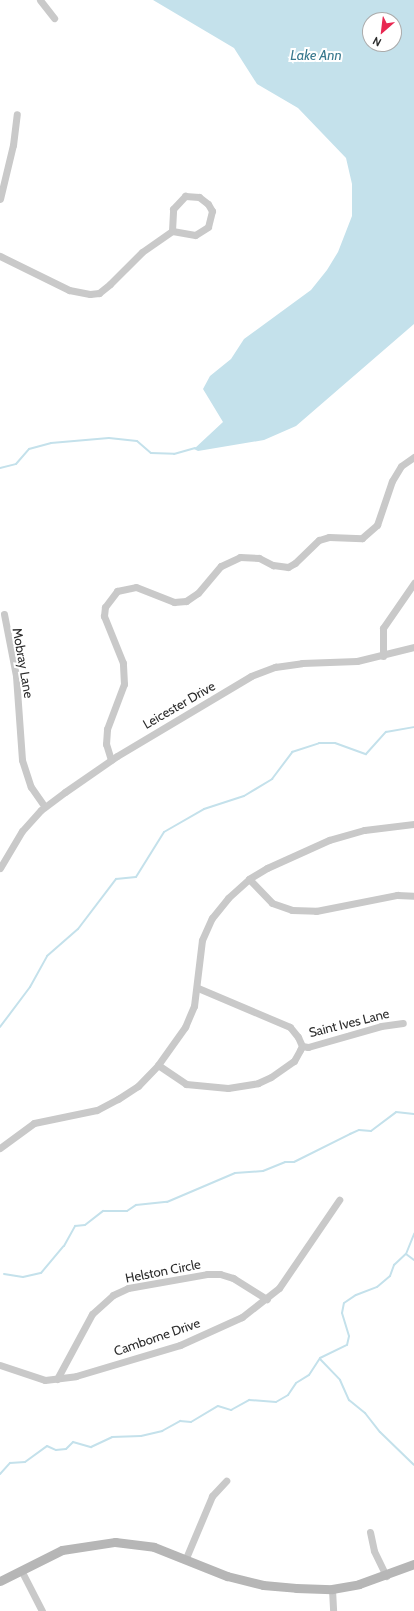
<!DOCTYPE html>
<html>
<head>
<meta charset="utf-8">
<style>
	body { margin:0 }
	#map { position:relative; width:414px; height:1611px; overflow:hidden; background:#fff; font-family:Cabin,sans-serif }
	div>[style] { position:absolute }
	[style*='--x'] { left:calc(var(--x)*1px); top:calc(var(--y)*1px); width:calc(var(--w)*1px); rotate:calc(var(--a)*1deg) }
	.water>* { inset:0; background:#c4e1eb }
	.stream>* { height:2px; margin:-1px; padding:0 1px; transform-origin:1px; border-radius:1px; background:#c4e1eb }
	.street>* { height:7px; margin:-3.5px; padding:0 3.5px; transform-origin:3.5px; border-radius:3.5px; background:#c9c9c9 }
	.secondary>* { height:9px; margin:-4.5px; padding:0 4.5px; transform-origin:4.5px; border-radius:4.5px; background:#b6b6b6 }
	span { translate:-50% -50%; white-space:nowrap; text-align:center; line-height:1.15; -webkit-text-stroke:4px #fff; paint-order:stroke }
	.street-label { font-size:13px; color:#2c2c2c }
	.water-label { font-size:14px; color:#39798e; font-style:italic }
	.north { position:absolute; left:362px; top:12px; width:40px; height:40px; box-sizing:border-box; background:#fff; border:1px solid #ababab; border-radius:50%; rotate:208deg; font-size:11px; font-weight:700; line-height:16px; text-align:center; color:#2c2c2c }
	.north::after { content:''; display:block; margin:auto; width:14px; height:18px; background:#e82952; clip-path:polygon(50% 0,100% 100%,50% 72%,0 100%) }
</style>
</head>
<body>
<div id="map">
	<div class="water">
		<i style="clip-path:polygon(evenodd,153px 0,414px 0,414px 324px,296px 426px,264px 440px,198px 451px,194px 449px,223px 422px,203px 389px,210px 376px,231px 359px,244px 339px,311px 290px,327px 270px,338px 252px,352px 216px,352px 184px,346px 158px,298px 108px,257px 84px,234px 48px,153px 0,370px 20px,394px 20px,394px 44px,370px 44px,370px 20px)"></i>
	</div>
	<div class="stream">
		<i style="--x:0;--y:468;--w:16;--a:-14"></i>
		<i style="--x:16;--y:464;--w:20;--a:-49"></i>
		<i style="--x:29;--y:449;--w:23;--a:-15"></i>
		<i style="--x:51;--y:443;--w:58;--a:-4.9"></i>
		<i style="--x:109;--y:438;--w:28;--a:6"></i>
		<i style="--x:137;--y:441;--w:18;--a:41"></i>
		<i style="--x:151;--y:453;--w:23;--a:2"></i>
		<i style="--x:174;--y:454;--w:22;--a:-16"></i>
		<i style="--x:0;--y:1027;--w:50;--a:-53.1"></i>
		<i style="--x:30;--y:987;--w:35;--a:-61"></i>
		<i style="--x:47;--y:956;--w:41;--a:-41.1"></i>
		<i style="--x:78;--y:929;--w:63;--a:-52.8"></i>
		<i style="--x:116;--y:879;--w:20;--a:-6"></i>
		<i style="--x:136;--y:877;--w:53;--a:-58.1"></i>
		<i style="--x:164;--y:832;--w:46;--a:-29.9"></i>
		<i style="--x:204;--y:809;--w:42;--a:-18"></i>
		<i style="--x:244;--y:796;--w:33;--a:-31"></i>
		<i style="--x:272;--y:779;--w:34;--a:-53"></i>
		<i style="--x:292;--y:752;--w:28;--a:-18"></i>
		<i style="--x:319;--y:743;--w:16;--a:0"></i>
		<i style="--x:335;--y:743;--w:33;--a:20"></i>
		<i style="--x:366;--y:754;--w:30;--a:-48"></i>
		<i style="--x:386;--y:732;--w:28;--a:-10"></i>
		<i style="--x:406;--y:1254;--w:10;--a:37"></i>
		<i style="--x:4;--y:1274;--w:19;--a:9"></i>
		<i style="--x:23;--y:1277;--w:18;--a:-13"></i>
		<i style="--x:41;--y:1273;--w:35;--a:-50"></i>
		<i style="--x:64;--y:1246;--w:23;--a:-61"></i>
		<i style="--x:75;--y:1226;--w:10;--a:-6"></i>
		<i style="--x:85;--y:1225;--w:23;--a:-38"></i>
		<i style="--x:103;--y:1211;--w:24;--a:0"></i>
		<i style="--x:127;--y:1211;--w:11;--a:-34"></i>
		<i style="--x:136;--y:1205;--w:31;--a:-6"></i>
		<i style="--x:167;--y:1202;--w:74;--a:-23.1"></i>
		<i style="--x:235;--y:1173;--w:28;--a:-4"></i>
		<i style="--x:263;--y:1171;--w:24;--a:-22"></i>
		<i style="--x:285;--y:1162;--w:9;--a:0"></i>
		<i style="--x:294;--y:1162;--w:63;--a:-26.6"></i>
		<i style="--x:350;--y:1134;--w:10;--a:-24"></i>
		<i style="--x:359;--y:1130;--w:12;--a:5"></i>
		<i style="--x:371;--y:1131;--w:31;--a:-37"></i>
		<i style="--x:396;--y:1112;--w:18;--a:6"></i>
		<i style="--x:320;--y:1359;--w:29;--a:46"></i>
		<i style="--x:340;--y:1380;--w:22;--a:66"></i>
		<i style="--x:349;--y:1400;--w:21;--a:39"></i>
		<i style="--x:365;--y:1413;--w:24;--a:52"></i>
		<i style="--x:380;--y:1432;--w:47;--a:44.1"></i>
		<i style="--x:0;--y:1474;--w:15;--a:-48"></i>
		<i style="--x:10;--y:1463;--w:15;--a:-4"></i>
		<i style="--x:25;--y:1462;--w:27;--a:-36"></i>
		<i style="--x:47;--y:1446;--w:10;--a:24"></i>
		<i style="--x:56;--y:1450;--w:10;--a:-6"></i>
		<i style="--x:66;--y:1449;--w:10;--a:-45"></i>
		<i style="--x:73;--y:1442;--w:19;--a:16"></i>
		<i style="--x:91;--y:1447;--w:23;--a:-25"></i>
		<i style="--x:112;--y:1437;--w:29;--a:-2"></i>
		<i style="--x:141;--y:1436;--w:22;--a:-13"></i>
		<i style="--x:162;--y:1431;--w:21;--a:-29"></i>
		<i style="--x:180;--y:1421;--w:11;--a:5"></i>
		<i style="--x:191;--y:1422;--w:31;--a:-31"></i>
		<i style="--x:218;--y:1406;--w:14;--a:17"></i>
		<i style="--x:231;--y:1410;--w:21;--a:-29"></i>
		<i style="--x:249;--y:1400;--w:27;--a:4"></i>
		<i style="--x:276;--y:1402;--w:14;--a:-30"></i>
		<i style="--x:288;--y:1395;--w:14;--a:-56"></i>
		<i style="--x:296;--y:1383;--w:15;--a:-32"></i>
		<i style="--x:309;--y:1375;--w:20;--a:-57"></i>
		<i style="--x:320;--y:1358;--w:30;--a:-26"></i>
		<i style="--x:347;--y:1345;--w:9;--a:-77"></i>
		<i style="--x:349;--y:1336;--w:24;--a:-107"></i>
		<i style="--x:342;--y:1313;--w:10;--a:-79"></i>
		<i style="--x:344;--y:1303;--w:14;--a:-34"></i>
		<i style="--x:356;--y:1295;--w:22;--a:-21"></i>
		<i style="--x:377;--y:1287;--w:17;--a:-40"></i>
		<i style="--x:390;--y:1276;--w:12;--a:-70"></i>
		<i style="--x:394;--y:1265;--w:16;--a:-43"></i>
		<i style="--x:406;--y:1254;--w:22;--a:-68"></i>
	</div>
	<div class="street">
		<i style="--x:40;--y:0;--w:23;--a:52"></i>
		<i style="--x:185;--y:196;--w:14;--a:4"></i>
		<i style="--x:199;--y:197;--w:11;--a:38"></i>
		<i style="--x:208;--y:204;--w:8;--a:60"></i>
		<i style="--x:212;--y:211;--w:16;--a:104"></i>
		<i style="--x:208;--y:227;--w:15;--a:148"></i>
		<i style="--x:195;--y:235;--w:23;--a:-170"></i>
		<i style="--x:172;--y:231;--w:22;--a:-87"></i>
		<i style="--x:173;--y:209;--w:18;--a:-47"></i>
		<i style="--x:0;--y:199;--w:56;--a:-76.5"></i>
		<i style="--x:13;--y:145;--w:31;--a:-83"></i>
		<i style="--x:0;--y:256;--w:77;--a:26.2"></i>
		<i style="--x:69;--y:290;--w:21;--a:11"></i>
		<i style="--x:90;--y:294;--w:9;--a:-6"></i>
		<i style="--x:99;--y:293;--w:14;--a:-39"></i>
		<i style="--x:110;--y:284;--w:45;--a:-45"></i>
		<i style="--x:142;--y:252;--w:37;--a:-35"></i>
		<i style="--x:4;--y:614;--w:63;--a:79"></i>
		<i style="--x:16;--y:676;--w:84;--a:85.9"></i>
		<i style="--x:22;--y:760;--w:28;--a:72"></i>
		<i style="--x:31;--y:787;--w:24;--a:55"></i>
		<i style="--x:383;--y:656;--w:28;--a:-90"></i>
		<i style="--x:383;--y:628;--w:55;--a:-55.4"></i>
		<i style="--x:111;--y:760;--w:17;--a:-107"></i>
		<i style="--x:106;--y:744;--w:15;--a:-86"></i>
		<i style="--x:107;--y:729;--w:48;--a:-69.3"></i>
		<i style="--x:124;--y:684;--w:21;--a:-93"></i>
		<i style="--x:123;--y:663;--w:51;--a:-112"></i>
		<i style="--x:104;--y:616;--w:9;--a:-84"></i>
		<i style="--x:105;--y:607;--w:20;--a:-53"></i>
		<i style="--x:117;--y:591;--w:19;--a:-12"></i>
		<i style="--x:136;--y:587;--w:41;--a:21.5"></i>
		<i style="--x:174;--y:602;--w:12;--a:-5"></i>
		<i style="--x:186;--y:601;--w:14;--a:-34"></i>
		<i style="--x:198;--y:593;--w:35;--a:-50"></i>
		<i style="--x:221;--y:566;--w:21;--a:-25"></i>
		<i style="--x:240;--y:557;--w:19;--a:3"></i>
		<i style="--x:259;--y:558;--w:16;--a:27"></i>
		<i style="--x:273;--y:565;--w:15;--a:8"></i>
		<i style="--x:288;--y:567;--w:8;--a:-30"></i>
		<i style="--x:295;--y:563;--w:33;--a:-44"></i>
		<i style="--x:319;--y:540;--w:10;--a:-17"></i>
		<i style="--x:329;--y:537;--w:33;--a:2"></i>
		<i style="--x:362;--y:538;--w:20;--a:-41"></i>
		<i style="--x:377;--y:525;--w:46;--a:-71.2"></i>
		<i style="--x:392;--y:481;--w:17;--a:-59"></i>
		<i style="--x:401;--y:466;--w:16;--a:-35"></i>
		<i style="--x:414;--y:824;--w:50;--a:173.2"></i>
		<i style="--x:364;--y:830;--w:36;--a:164"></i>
		<i style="--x:329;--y:840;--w:68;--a:155.7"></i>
		<i style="--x:267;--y:868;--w:21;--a:149"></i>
		<i style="--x:249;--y:879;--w:33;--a:46"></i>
		<i style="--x:272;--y:903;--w:21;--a:19"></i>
		<i style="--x:292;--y:910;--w:24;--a:2"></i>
		<i style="--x:316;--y:911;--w:83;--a:-11.2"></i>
		<i style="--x:397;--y:895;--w:17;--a:3"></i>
		<i style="--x:0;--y:868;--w:43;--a:-59.3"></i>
		<i style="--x:22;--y:831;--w:28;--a:-48"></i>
		<i style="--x:41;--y:810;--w:30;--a:-37"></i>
		<i style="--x:65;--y:792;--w:63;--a:-34.7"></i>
		<i style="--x:117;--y:756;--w:156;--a:-30.8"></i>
		<i style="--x:251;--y:676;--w:26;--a:-21"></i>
		<i style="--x:275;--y:667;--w:27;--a:-8"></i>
		<i style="--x:302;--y:663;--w:55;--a:-2.1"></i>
		<i style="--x:357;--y:661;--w:59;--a:-13.8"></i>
		<i style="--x:302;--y:1046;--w:6;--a:9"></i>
		<i style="--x:308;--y:1047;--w:76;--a:-16"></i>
		<i style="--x:381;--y:1026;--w:22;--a:-8"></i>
		<i style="--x:158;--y:1065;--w:34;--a:34"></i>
		<i style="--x:186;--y:1084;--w:42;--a:5.4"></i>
		<i style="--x:228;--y:1088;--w:30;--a:-9"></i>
		<i style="--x:258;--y:1083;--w:14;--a:-25"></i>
		<i style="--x:271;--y:1077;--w:28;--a:-35"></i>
		<i style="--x:294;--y:1061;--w:13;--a:-61"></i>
		<i style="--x:300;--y:1050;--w:4;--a:-63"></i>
		<i style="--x:302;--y:1046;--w:10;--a:-114"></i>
		<i style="--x:298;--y:1037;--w:13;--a:-129"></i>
		<i style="--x:290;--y:1027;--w:100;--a:-157"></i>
		<i style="--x:0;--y:1148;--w:42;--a:-36.3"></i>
		<i style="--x:34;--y:1123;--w:64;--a:-11.7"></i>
		<i style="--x:97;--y:1110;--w:24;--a:-28"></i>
		<i style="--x:118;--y:1099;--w:24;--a:-33"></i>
		<i style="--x:138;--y:1086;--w:29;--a:-46"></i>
		<i style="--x:158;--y:1065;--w:47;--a:-54.6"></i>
		<i style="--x:185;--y:1027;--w:23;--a:-67"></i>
		<i style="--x:194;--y:1006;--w:66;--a:-83.1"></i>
		<i style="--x:202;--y:940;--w:24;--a:-66"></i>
		<i style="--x:212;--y:918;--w:26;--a:-51"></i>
		<i style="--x:228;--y:898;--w:28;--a:-42"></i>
		<i style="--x:0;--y:1365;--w:47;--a:18.4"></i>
		<i style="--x:45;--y:1380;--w:31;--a:-7"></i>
		<i style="--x:76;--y:1376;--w:109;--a:-16.6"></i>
		<i style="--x:180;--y:1345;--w:68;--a:-24.3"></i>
		<i style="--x:242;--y:1317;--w:47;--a:-38.1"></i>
		<i style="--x:279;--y:1288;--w:107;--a:-55.7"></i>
		<i style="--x:57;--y:1379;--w:74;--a:-61.7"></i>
		<i style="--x:92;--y:1314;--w:28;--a:-42"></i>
		<i style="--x:113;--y:1295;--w:17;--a:-25"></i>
		<i style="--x:128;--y:1288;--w:80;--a:-10"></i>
		<i style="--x:207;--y:1274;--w:13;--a:0"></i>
		<i style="--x:220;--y:1274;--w:14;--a:17"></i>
		<i style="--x:233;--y:1278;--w:40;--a:32"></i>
		<i style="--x:370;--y:1532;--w:19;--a:78"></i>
		<i style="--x:374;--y:1551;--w:28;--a:64"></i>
		<i style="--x:186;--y:1558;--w:67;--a:-67.2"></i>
		<i style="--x:212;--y:1496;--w:21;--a:-47"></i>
		<i style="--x:21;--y:1570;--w:46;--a:62.9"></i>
		<i style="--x:332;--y:1589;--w:22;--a:87"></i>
	</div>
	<div class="secondary">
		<i style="--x:0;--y:1581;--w:69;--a:-26.6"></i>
		<i style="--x:62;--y:1550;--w:54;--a:-8.6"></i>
		<i style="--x:115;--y:1542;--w:39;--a:7"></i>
		<i style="--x:154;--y:1547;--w:79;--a:21.7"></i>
		<i style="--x:227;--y:1576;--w:37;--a:14"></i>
		<i style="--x:263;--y:1585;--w:33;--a:5"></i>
		<i style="--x:296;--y:1588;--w:36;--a:2"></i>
		<i style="--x:332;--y:1589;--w:27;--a:-10"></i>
		<i style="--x:359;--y:1584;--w:59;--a:-20"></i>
	</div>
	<div class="street-label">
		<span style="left:23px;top:663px;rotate:80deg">Mobray Lane</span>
		<span style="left:179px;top:705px;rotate:-30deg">Leicester Drive</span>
		<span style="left:349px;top:1023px;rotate:-14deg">Saint Ives Lane</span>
		<span style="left:163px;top:1271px;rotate:-11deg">Helston Circle</span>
		<span style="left:157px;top:1337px;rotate:-19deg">Camborne Drive</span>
	</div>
	<div class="water-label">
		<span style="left:316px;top:55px">Lake Ann</span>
	</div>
	<div class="north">N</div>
</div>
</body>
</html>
